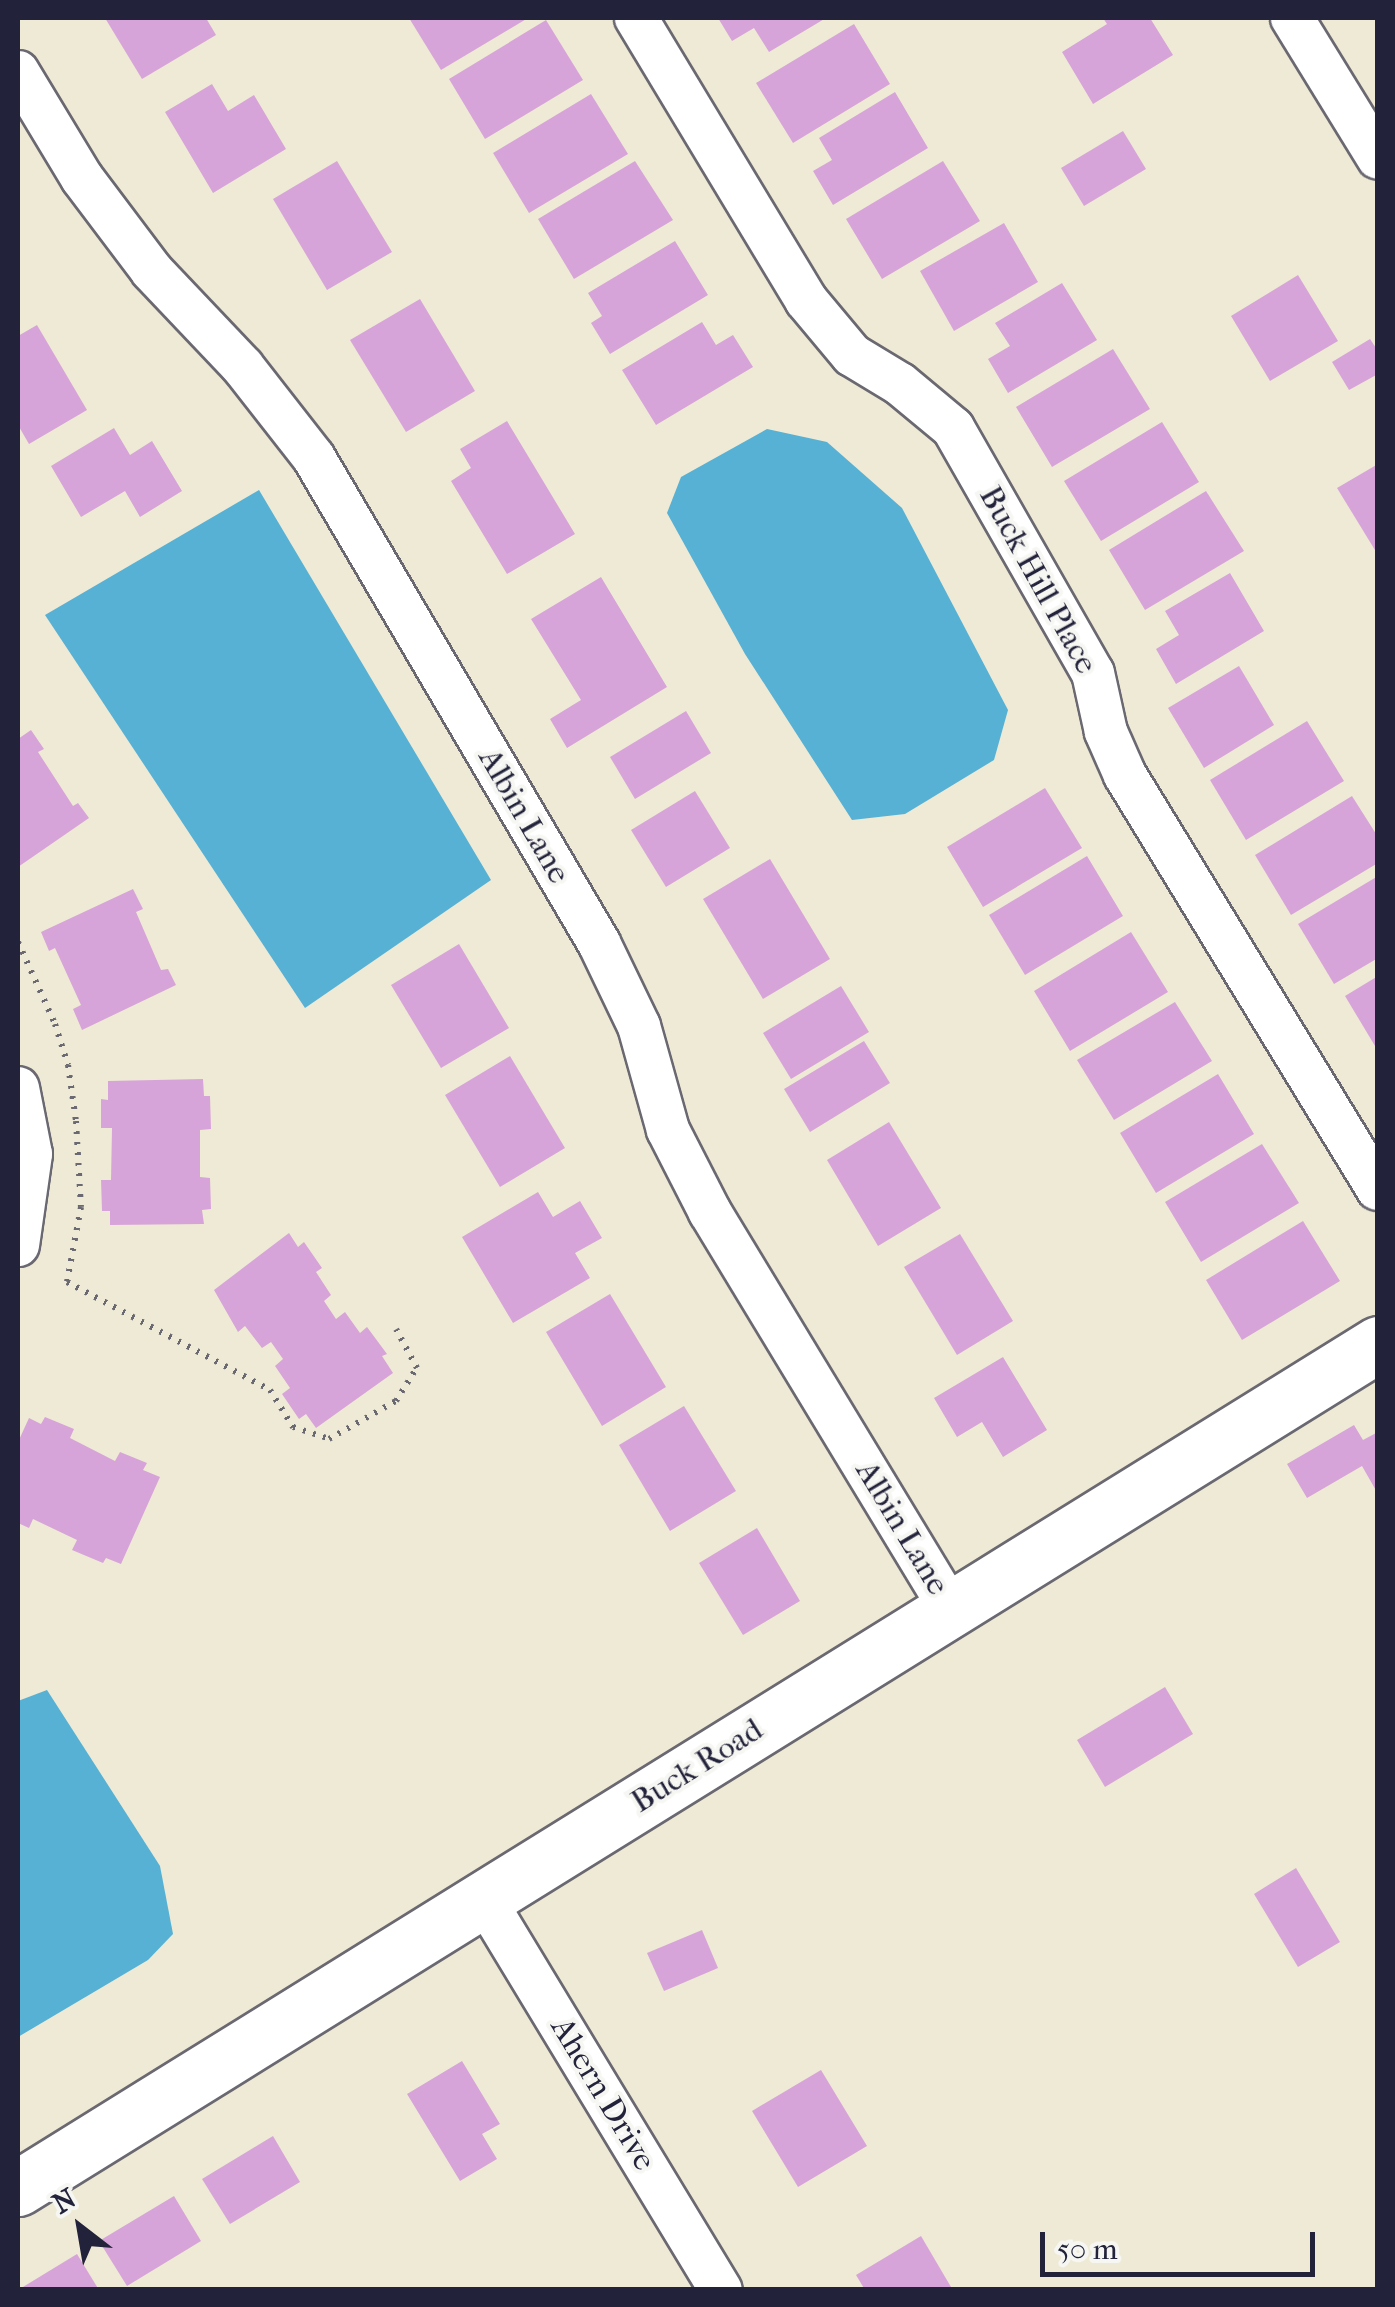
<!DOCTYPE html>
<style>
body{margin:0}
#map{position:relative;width:1395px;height:2307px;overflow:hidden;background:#efead5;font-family:"IM FELL French Canon",serif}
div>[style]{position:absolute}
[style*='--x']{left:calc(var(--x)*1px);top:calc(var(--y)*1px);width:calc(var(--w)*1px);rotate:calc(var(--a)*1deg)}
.water>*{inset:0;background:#56b1d4}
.building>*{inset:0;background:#d7a4d9}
.path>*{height:6px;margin-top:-3px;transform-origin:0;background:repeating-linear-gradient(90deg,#6a6871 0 2.5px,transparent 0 10.5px)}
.roads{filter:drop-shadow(2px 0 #6a6871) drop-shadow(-2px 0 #6a6871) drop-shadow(0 2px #6a6871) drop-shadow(0 -2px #6a6871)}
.minor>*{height:42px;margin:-21px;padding:0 21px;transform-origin:21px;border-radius:21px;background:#fff}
.tertiary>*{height:55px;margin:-27.5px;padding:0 27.5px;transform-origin:27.5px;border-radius:27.5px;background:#fff}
span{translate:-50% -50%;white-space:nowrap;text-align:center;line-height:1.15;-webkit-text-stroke:8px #f6f6f2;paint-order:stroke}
.street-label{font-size:32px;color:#22223b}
.frame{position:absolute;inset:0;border:20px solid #22223b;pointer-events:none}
.north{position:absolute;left:30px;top:2177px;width:100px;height:100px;-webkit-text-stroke:8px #f6f6f2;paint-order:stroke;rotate:329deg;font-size:28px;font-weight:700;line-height:40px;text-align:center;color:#22223b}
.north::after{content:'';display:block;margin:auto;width:35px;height:45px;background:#22223b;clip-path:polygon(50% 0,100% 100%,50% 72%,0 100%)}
.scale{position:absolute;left:1040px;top:2232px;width:275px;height:45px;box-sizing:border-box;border:5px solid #22223b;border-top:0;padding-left:12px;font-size:30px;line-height:35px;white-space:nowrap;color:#22223b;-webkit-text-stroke:8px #f6f6f2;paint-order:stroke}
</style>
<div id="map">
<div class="water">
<div style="clip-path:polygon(767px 429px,827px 442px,902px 508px,1008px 710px,994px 760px,905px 814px,852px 820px,745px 654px,667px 513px,681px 477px)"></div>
<div style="clip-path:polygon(259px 490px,491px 880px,305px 1008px,45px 615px)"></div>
<div style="clip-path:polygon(47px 1690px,160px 1866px,173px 1934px,148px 1960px,18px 2037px,18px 1701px)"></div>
</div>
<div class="building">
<div style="clip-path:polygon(105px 18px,206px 18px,216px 35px,142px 79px)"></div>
<div style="clip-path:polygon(409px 18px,528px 18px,441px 70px)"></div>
<div style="clip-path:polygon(718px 18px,826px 18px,769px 52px,754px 28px,732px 41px)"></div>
<div style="clip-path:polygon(1103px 18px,1150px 18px,1173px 55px,1093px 104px,1062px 52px,1107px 24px)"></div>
<div style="clip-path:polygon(546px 20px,583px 80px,485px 139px,449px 79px)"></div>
<div style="clip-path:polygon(854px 24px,890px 84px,793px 143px,756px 83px)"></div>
<div style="clip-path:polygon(212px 84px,228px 111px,254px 95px,286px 149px,213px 193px,165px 112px)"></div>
<div style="clip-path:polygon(895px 92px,928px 148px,833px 205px,813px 171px,832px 160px,819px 138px)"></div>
<div style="clip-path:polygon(591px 94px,628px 154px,529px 213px,493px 153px)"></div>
<div style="clip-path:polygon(1123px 131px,1146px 169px,1084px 206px,1061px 168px)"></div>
<div style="clip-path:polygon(337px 161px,392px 252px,327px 290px,273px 199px)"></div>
<div style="clip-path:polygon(635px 161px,673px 220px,574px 279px,538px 219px)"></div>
<div style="clip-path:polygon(943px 161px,980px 221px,882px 279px,846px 219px)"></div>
<div style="clip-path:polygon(1004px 223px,1038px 282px,954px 331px,920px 271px)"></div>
<div style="clip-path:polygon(675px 241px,708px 295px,610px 354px,591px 323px,602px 316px,588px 293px)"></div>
<div style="clip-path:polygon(1298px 275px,1338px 341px,1270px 381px,1231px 316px)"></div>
<div style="clip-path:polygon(1062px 283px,1097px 340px,1008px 393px,988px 359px,1010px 346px,995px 323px)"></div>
<div style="clip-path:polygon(420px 299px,475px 391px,406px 432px,350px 340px)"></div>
<div style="clip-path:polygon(702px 322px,716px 345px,733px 335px,753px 367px,656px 425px,622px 370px)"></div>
<div style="clip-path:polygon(37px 325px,87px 410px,29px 444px,18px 425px,18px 336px)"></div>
<div style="clip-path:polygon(1370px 339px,1378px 351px,1378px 374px,1349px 390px,1332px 362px)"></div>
<div style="clip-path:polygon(1113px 349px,1150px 409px,1052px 467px,1016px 407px)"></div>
<div style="clip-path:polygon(507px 421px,575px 534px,507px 574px,451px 481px,471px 468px,460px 449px)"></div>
<div style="clip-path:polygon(1162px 422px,1199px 482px,1101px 541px,1064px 481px)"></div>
<div style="clip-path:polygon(114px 428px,130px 455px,152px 441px,182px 491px,140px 517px,125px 491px,81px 517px,51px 466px)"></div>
<div style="clip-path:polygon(1378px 464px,1378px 555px,1337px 488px)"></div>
<div style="clip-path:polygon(1206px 491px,1244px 551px,1145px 610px,1109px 550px)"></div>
<div style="clip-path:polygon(1230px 573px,1264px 631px,1176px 684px,1156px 649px,1179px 635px,1165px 611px)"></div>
<div style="clip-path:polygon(601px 577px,667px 687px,567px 748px,550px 719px,581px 700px,531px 619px)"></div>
<div style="clip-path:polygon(1239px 666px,1274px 725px,1204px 768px,1168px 708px)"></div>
<div style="clip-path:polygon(686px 711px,711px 753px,635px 799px,610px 757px)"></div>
<div style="clip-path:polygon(1307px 721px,1344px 781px,1246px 840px,1210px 780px)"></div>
<div style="clip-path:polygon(31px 730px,44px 749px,38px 752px,73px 806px,78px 803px,89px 818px,18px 867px,18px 739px)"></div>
<div style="clip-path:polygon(1045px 788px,1082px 848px,983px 907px,947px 847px)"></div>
<div style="clip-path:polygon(695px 791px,730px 848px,666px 887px,631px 830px)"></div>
<div style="clip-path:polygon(1352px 796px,1378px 837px,1378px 863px,1291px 915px,1255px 855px)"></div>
<div style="clip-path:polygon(1087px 856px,1123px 916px,1025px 975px,989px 915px)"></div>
<div style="clip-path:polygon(770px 859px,830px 959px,763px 999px,703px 899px)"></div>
<div style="clip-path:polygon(1378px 876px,1378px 958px,1334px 984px,1298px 924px)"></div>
<div style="clip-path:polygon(133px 889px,143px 909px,136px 912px,161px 970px,168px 969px,176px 985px,82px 1030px,73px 1009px,81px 1005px,55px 948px,49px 951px,41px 932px)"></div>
<div style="clip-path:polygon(1131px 932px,1168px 992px,1070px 1051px,1034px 991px)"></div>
<div style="clip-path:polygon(459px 944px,509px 1028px,441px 1068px,391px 985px)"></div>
<div style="clip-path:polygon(1378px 976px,1378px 1051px,1345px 996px)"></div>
<div style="clip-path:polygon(841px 986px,869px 1032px,791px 1079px,763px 1033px)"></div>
<div style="clip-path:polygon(1175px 1002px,1212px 1061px,1114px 1120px,1077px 1060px)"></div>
<div style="clip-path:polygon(864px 1041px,890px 1083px,810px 1132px,784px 1089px)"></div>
<div style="clip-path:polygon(510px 1056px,565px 1148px,500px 1187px,445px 1095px)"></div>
<div style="clip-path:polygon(1218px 1074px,1254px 1134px,1156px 1193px,1120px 1133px)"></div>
<div style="clip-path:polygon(203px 1079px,204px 1096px,210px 1096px,211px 1129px,200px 1130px,200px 1177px,210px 1178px,211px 1209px,202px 1210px,204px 1224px,110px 1225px,110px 1211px,102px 1211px,101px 1180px,111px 1180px,112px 1128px,101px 1128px,101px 1099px,108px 1100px,108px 1081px)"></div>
<div style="clip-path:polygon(889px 1122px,941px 1208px,878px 1246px,827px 1160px)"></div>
<div style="clip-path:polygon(1262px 1144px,1299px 1203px,1201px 1262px,1165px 1202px)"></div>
<div style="clip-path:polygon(538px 1192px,553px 1217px,580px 1201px,602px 1238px,575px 1253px,590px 1278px,513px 1323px,462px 1237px)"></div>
<div style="clip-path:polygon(1303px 1221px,1340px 1281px,1242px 1340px,1206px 1280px)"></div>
<div style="clip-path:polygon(289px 1233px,298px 1247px,304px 1242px,322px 1268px,316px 1272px,331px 1295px,324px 1301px,336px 1319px,345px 1312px,360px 1333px,367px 1327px,387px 1354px,382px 1356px,393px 1373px,316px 1428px,306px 1414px,299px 1419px,282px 1394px,290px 1388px,275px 1366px,283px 1359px,271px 1342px,262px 1348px,245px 1326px,238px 1332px,214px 1290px)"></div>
<div style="clip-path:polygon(960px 1234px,1013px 1321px,957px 1355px,904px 1267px)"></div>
<div style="clip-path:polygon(610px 1294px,666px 1387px,602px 1426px,546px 1332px)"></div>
<div style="clip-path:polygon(1003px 1357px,1047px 1430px,1003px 1457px,982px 1422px,957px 1437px,934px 1398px)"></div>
<div style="clip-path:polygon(684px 1406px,736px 1491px,670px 1531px,619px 1445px)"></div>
<div style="clip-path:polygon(45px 1417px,74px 1429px,70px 1438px,115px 1461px,120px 1452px,147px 1463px,143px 1470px,160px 1477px,121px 1564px,106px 1558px,103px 1563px,72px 1550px,77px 1540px,33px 1519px,29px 1528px,18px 1523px,18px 1442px,29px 1418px,41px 1424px)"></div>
<div style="clip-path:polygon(1354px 1425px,1363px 1440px,1378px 1432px,1378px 1494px,1362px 1466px,1307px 1498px,1287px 1464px)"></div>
<div style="clip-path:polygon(757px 1528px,800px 1601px,743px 1635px,699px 1563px)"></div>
<div style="clip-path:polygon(1165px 1687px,1193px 1734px,1105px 1787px,1077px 1740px)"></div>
<div style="clip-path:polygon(1296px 1868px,1340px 1942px,1298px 1967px,1254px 1894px)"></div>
<div style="clip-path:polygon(702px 1930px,718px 1968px,664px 1991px,647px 1953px)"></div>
<div style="clip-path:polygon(462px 2061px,500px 2124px,482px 2134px,497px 2159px,460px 2181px,407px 2094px)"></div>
<div style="clip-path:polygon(821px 2070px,867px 2146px,798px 2187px,752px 2111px)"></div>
<div style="clip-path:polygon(273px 2136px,300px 2182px,230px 2224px,202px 2179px)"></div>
<div style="clip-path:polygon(174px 2196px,201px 2241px,127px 2286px,99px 2241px)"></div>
<div style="clip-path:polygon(921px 2236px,951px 2287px,865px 2290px,856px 2275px)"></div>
<div style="clip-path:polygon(77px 2254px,99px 2290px,18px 2290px)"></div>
</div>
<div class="path">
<div style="--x:18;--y:942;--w:90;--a:65.7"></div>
<div style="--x:55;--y:1024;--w:43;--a:72.4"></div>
<div style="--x:68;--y:1065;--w:57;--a:81.9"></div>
<div style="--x:76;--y:1121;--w:86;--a:86.7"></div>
<div style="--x:81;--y:1207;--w:76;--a:100.6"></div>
<div style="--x:67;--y:1282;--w:230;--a:28"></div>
<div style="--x:270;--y:1390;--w:44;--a:58.1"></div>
<div style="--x:293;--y:1427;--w:38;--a:18"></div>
<div style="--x:329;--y:1439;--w:77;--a:-29.6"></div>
<div style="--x:396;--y:1401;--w:39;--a:-58"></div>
<div style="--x:417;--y:1368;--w:44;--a:-118.3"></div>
</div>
<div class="roads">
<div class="minor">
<div style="--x:636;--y:18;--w:329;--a:58.9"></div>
<div style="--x:806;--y:300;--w:72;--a:50.1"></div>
<div style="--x:852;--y:355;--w:56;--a:31.1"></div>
<div style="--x:900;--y:384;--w:69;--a:39.7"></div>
<div style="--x:953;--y:428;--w:282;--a:60.3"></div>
<div style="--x:1093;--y:673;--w:60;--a:77.6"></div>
<div style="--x:1106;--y:732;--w:47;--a:66.2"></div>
<div style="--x:1125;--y:775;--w:485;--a:58.6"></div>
<div style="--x:1292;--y:18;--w:164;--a:58.4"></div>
<div style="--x:18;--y:72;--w:124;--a:58.9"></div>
<div style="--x:82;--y:178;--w:116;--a:53"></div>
<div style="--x:152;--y:271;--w:132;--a:46.5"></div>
<div style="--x:243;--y:367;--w:115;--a:52"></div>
<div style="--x:314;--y:458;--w:563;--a:59.56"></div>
<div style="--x:599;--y:943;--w:92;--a:64.3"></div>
<div style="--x:639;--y:1026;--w:108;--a:74.4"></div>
<div style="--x:668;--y:1130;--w:92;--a:62.9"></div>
<div style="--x:710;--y:1212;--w:463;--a:58.8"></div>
<div style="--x:18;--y:1088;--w:67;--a:78.9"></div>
<div style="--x:31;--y:1154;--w:92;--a:98.1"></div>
<div style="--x:484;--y:1899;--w:457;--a:58.8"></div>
</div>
<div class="tertiary">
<div style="--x:18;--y:2188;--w:1601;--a:-31.82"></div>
</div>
</div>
<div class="street-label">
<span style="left:1038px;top:580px;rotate:61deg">Buck Hill Place</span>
<span style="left:524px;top:816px;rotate:60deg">Albin Lane</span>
<span style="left:902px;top:1528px;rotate:59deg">Albin Lane</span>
<span style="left:697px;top:1766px;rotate:-32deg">Buck Road</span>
<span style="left:603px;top:2094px;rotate:59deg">Ahern Drive</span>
</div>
<div class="frame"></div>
<div class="north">N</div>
<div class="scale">50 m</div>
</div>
